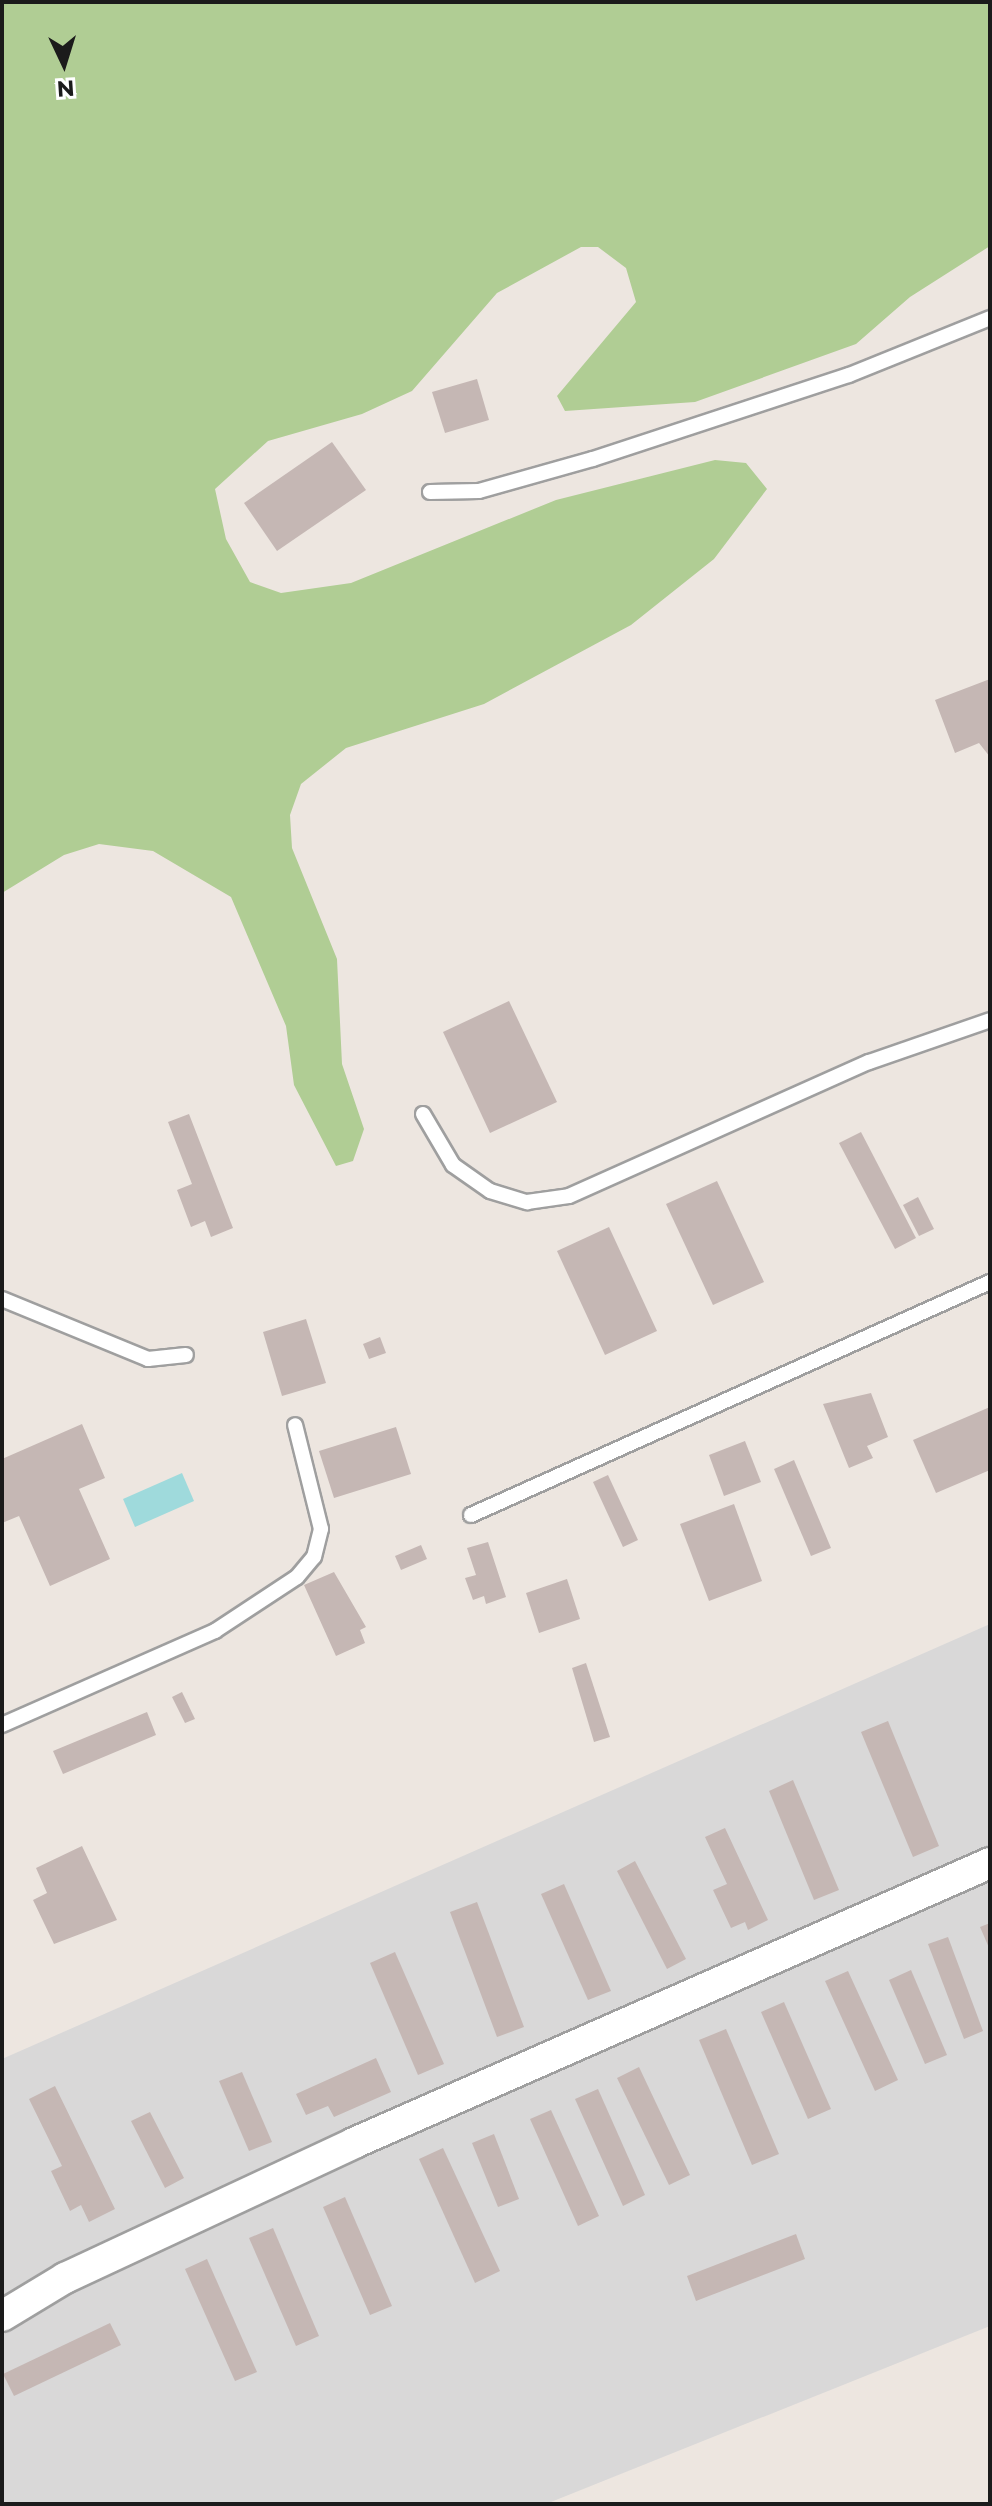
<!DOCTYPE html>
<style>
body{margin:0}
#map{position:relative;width:992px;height:2506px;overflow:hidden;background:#ede6e0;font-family:Montserrat,sans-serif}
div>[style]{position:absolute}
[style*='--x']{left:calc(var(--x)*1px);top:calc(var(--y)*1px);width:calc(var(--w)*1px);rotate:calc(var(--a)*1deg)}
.residential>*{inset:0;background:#d9d8d8}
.forest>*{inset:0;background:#b0cd94}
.water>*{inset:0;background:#9fdadc}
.building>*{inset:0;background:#c5b7b4}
.roads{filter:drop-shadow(2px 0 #9f9f9f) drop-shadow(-2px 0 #9f9f9f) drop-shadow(0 2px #9f9f9f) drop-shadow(0 -2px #9f9f9f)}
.service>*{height:14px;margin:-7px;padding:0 7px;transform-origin:7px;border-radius:7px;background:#fff}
.minor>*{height:30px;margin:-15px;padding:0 15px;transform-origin:15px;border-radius:15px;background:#fff}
span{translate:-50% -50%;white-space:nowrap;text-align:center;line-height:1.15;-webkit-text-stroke:7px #fff;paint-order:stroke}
.frame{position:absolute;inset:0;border:4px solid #1b1b1b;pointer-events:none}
.north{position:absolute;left:24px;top:24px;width:80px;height:80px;-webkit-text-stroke:6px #fff;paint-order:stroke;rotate:176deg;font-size:22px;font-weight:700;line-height:32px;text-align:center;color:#1b1b1b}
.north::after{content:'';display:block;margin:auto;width:28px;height:36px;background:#1b1b1b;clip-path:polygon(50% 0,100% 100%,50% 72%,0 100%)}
</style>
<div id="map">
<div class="residential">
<div style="clip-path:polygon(990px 1624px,990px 2326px,546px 2504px,2px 2504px,2px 2059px)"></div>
</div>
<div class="forest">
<div style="clip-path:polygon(2px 2px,990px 2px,990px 246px,910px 297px,856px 344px,695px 402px,565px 411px,557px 396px,636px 302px,626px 268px,598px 247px,581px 247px,497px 293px,412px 391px,362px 414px,268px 441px,215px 489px,226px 539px,250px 582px,281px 593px,351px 583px,556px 500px,715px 460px,746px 463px,767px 489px,714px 559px,631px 625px,484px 704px,346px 748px,301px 784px,290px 815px,292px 848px,337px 959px,342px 1064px,364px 1129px,353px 1161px,336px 1166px,294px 1085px,286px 1026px,231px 897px,153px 851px,99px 844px,64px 855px,2px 893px)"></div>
</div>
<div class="water">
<div style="clip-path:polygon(182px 1473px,194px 1501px,135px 1527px,123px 1499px)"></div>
</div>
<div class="building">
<div style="clip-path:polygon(477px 379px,489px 420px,445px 433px,432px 392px)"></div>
<div style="clip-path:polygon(332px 442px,366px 490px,277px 551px,244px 503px)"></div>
<div style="clip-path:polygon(990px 679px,990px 757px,979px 743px,955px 753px,935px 700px)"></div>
<div style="clip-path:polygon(509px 1001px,557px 1102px,490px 1133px,443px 1032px)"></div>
<div style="clip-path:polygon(189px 1114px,233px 1228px,211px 1237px,205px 1221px,191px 1227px,177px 1190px,192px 1184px,168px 1122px)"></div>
<div style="clip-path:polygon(861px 1132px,916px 1238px,895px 1249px,839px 1143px)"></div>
<div style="clip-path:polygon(717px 1181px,764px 1282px,713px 1305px,666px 1204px)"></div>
<div style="clip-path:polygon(918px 1197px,934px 1229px,919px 1236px,903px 1205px)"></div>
<div style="clip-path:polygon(609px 1227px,657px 1331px,605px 1355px,557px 1251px)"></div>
<div style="clip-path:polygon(306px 1319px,326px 1383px,282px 1396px,263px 1332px)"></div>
<div style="clip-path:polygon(380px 1337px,386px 1353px,369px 1359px,363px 1344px)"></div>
<div style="clip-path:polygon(871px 1393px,888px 1437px,867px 1446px,873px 1458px,849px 1468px,823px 1404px)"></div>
<div style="clip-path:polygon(990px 1407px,990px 1470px,936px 1493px,913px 1440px)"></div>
<div style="clip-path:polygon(82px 1424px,105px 1478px,79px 1489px,110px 1559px,50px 1586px,19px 1516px,2px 1523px,2px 1459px)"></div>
<div style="clip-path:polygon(396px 1427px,411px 1474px,334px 1498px,319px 1451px)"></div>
<div style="clip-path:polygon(745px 1441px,761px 1482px,724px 1496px,709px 1455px)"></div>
<div style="clip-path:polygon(794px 1460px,831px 1548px,811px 1556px,774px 1469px)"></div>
<div style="clip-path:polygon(608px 1475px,638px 1540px,623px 1547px,593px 1482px)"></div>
<div style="clip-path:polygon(734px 1504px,762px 1581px,709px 1601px,680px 1524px)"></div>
<div style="clip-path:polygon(488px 1542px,506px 1597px,486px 1604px,484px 1596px,473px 1600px,465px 1578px,476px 1575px,467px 1548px)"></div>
<div style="clip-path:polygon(421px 1545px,427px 1559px,401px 1570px,395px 1556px)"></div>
<div style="clip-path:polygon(334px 1572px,366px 1627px,360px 1630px,365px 1643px,336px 1656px,304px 1585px)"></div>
<div style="clip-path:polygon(567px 1579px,580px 1619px,539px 1633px,526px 1593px)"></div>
<div style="clip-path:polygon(586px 1663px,610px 1737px,594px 1742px,572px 1668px)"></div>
<div style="clip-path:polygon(182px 1692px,195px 1719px,185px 1723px,172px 1697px)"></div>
<div style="clip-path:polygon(147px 1712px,156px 1735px,63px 1774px,53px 1751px)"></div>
<div style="clip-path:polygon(888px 1721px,939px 1846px,913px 1857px,861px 1732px)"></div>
<div style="clip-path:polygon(793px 1780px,839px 1890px,814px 1900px,769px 1791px)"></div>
<div style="clip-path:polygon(725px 1828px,768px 1920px,748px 1930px,745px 1922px,731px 1928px,713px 1890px,727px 1884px,705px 1837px)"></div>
<div style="clip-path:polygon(82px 1846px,117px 1920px,54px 1944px,33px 1900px,47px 1893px,36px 1868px)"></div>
<div style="clip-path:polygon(635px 1861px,686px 1959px,667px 1969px,617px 1871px)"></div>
<div style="clip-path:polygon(564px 1884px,611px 1991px,588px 2000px,541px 1894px)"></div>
<div style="clip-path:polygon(477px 1902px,524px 2027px,497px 2037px,450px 1912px)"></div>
<div style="clip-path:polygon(990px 1923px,990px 1950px,980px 1927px)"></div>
<div style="clip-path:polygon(948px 1937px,983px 2031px,964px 2039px,928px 1944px)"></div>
<div style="clip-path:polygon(395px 1952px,444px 2064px,418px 2075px,370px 1963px)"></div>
<div style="clip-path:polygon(911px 1970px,947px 2055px,925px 2064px,889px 1980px)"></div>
<div style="clip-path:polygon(848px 1971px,898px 2080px,875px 2091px,825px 1981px)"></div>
<div style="clip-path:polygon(784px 2002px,831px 2109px,808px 2119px,761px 2012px)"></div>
<div style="clip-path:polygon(726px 2029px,779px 2154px,752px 2165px,699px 2040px)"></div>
<div style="clip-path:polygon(376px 2058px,391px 2092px,334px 2117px,328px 2106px,306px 2115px,296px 2094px)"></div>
<div style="clip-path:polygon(639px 2067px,690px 2175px,669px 2185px,617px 2078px)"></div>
<div style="clip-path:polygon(242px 2072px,272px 2142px,249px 2151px,219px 2081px)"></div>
<div style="clip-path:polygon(55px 2086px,115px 2209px,89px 2222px,81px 2205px,70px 2211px,51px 2171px,62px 2166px,29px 2099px)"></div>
<div style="clip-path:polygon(598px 2089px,645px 2195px,623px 2206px,575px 2099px)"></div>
<div style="clip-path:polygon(551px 2110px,599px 2216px,578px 2226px,530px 2119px)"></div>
<div style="clip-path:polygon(150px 2112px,184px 2178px,165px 2188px,131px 2121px)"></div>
<div style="clip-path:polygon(494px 2134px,519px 2199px,498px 2207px,472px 2143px)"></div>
<div style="clip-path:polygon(443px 2148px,500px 2271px,475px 2283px,419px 2159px)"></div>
<div style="clip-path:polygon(345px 2197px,392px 2306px,370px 2315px,323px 2207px)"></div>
<div style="clip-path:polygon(273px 2228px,319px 2336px,296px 2346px,249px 2238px)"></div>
<div style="clip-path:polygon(796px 2234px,805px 2259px,696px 2301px,687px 2276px)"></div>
<div style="clip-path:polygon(207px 2259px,257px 2372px,235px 2381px,185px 2269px)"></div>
<div style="clip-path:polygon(110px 2323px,121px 2345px,14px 2396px,3px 2374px)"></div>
</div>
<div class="roads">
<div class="service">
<div style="--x:430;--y:492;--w:49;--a:-1.2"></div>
<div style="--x:479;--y:491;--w:118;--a:-15.7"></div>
<div style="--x:593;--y:459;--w:269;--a:-18.2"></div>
<div style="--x:849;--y:375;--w:152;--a:-22"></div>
<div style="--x:423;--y:1114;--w:59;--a:59.5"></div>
<div style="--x:453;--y:1165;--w:45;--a:35.1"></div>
<div style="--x:490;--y:1191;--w:39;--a:17"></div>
<div style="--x:527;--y:1202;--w:42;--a:-8.1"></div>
<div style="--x:569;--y:1196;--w:329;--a:-24.1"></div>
<div style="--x:869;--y:1062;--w:128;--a:-19.1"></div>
<div style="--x:2;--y:1299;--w:158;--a:22.3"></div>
<div style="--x:148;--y:1359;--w:38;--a:-6"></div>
<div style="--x:471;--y:1515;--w:569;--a:-24.18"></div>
<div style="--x:2;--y:1725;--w:233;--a:-23.8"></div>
<div style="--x:215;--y:1631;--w:98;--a:-33.4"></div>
<div style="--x:297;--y:1577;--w:26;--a:-50"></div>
<div style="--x:314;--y:1557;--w:29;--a:-76"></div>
<div style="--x:321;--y:1529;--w:107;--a:-104"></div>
</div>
<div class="minor">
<div style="--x:2;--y:2316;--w:74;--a:-31.1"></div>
<div style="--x:65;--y:2278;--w:319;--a:-25"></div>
<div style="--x:354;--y:2143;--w:695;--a:-23.76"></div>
</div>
</div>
<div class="frame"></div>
<div class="north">N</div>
</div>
